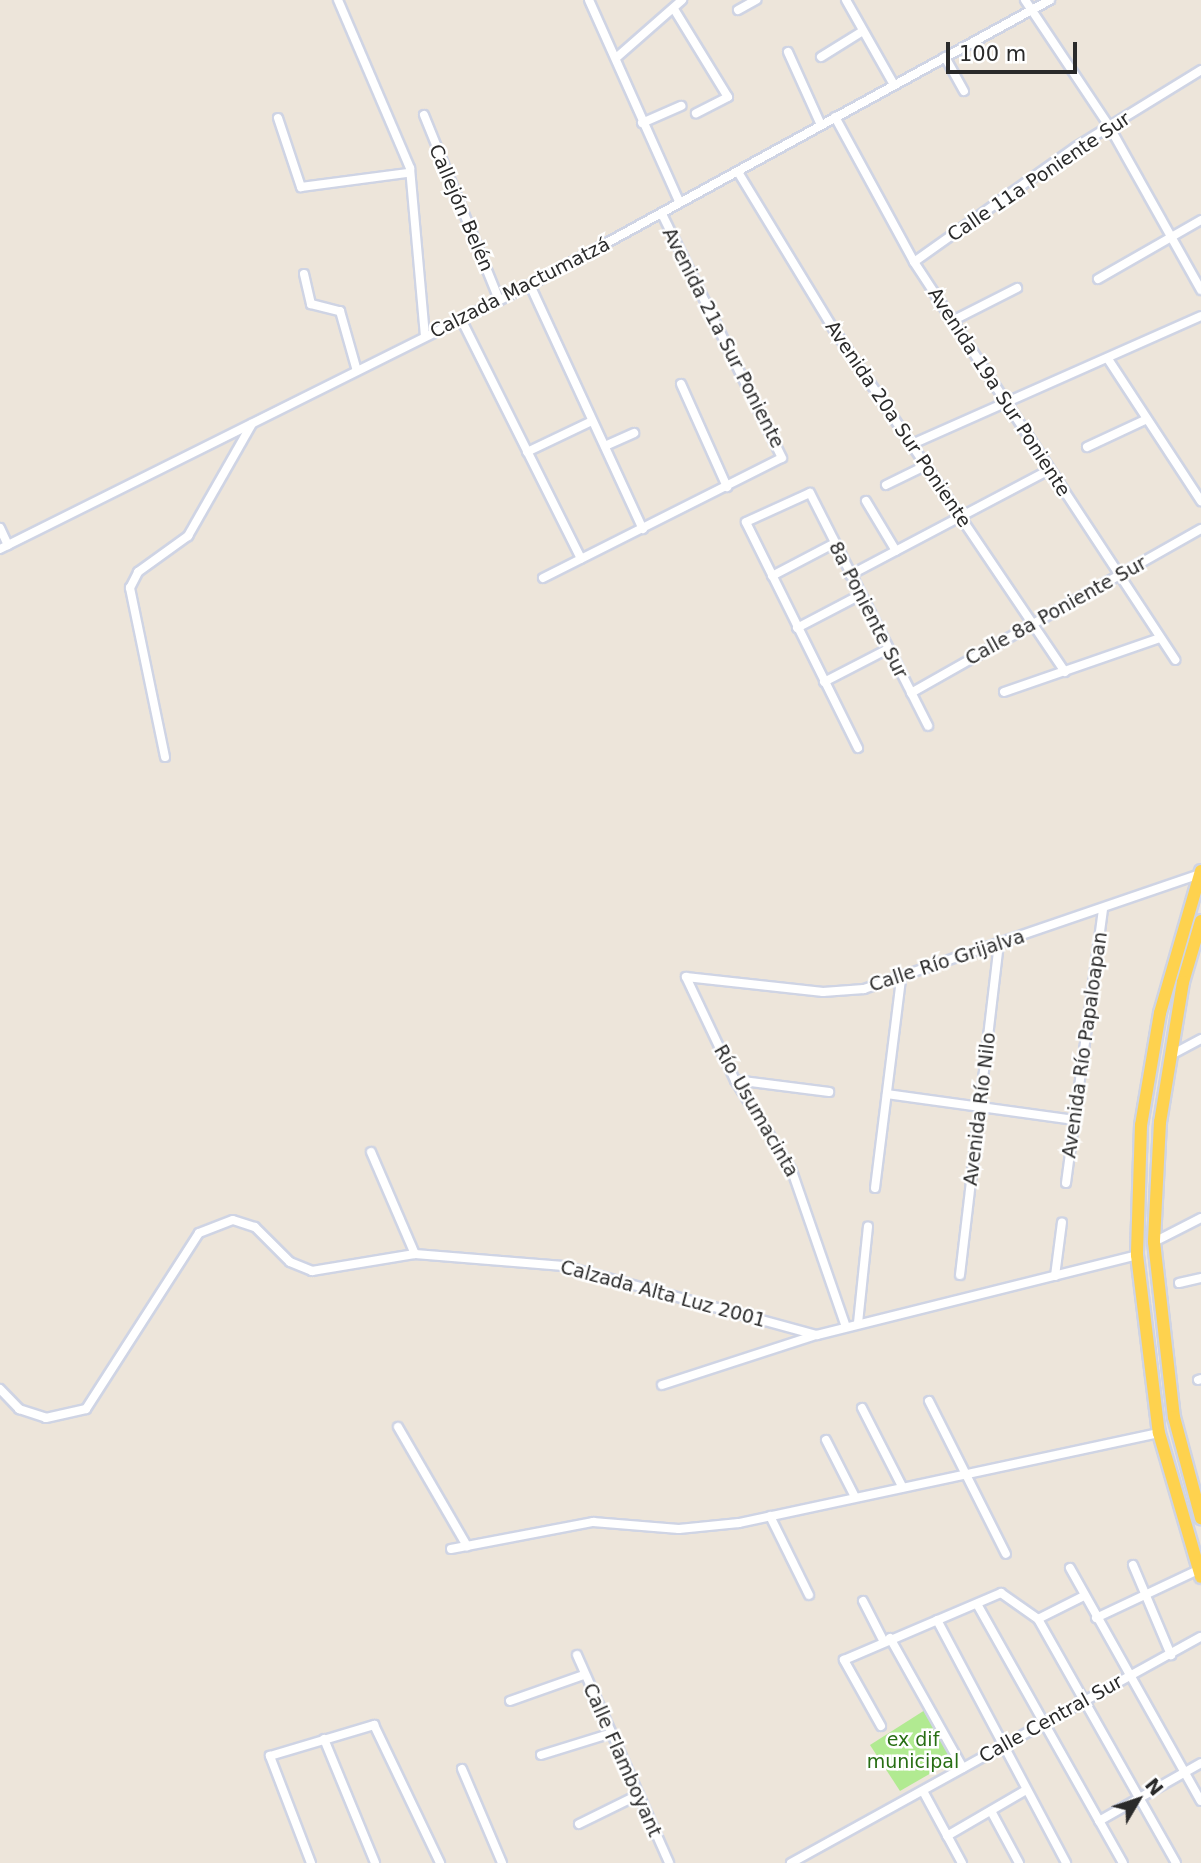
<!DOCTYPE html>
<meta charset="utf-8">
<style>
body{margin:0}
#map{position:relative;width:1201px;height:1863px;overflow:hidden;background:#ede5da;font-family:"DejaVu Sans",sans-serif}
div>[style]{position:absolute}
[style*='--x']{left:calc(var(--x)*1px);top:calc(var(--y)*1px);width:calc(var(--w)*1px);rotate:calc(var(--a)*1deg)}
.green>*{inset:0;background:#b1ea91}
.roads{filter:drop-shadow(2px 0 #cfd4e4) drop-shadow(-2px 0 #cfd4e4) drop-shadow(0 2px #cfd4e4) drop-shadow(0 -2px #cfd4e4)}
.street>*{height:8px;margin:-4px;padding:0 4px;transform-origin:4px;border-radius:4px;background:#fff}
.primary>*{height:12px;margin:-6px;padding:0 6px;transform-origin:6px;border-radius:6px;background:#fed24e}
span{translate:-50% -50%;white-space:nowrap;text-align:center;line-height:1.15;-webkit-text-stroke:5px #fff;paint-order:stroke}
.street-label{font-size:19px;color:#2a2a2a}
.park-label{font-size:19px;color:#276e13}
.north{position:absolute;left:1103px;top:1765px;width:70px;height:70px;-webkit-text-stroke:5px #fff;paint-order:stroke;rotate:51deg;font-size:19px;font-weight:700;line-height:28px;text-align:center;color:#2a2a2a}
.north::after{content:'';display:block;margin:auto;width:24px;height:32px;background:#2a2a2a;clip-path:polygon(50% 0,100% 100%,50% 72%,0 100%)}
.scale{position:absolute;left:946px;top:42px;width:131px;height:32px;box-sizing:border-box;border:4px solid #2a2a2a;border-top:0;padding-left:9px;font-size:21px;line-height:24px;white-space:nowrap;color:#2a2a2a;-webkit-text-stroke:5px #fff;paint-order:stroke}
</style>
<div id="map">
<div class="green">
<div style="clip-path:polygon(925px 1710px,952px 1761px,900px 1791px,870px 1745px)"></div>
</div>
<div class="roads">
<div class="street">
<div style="--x:338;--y:0;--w:183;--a:66.8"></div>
<div style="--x:410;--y:168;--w:169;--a:84.9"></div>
<div style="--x:589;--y:0;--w:222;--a:65.9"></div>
<div style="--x:846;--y:0;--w:98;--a:60.5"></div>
<div style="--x:1025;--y:0;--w:151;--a:56.3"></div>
<div style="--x:1109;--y:126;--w:188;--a:60.7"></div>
<div style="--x:674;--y:9;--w:103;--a:58.5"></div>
<div style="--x:728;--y:97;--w:36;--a:153"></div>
<div style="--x:738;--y:10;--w:21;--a:-29"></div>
<div style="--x:788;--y:52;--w:80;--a:65.7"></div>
<div style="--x:821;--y:57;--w:49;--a:-31.8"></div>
<div style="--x:945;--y:57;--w:39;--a:61"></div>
<div style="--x:616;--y:58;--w:88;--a:-41.3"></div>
<div style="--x:424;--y:115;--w:200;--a:67.9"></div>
<div style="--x:835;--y:117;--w:165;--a:61.4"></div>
<div style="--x:914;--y:262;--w:476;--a:56.7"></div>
<div style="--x:278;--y:118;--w:73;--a:71.6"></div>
<div style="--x:301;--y:187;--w:108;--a:-7.5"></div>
<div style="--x:642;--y:123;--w:43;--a:-23.6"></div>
<div style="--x:738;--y:172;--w:183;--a:58.7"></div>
<div style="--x:833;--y:328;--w:415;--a:56"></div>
<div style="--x:914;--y:262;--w:199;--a:-35.4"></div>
<div style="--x:1076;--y:147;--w:147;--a:-31.6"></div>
<div style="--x:304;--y:274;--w:31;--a:77"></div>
<div style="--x:311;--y:304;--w:30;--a:14"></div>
<div style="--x:340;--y:311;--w:62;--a:74.2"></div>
<div style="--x:1098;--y:279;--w:119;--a:-29.8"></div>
<div style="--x:530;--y:285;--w:269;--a:65.2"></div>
<div style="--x:461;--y:319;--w:268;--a:63.4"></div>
<div style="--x:952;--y:321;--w:73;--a:-26.9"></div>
<div style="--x:1108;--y:359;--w:170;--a:56.8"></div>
<div style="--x:681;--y:384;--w:113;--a:65.9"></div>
<div style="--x:910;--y:445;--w:318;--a:-23.9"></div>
<div style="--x:605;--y:446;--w:32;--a:-24"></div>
<div style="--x:1087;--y:447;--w:66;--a:-25"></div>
<div style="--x:527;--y:452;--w:72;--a:-25.5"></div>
<div style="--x:886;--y:485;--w:43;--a:-26"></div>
<div style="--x:866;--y:501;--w:58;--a:59"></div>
<div style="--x:0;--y:528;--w:19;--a:65"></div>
<div style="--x:0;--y:549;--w:592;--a:-26.48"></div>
<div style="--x:530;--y:285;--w:593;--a:-28.73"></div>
<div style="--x:850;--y:575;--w:225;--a:-27.8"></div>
<div style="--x:772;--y:576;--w:69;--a:-27.7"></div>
<div style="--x:543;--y:578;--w:267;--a:-26.7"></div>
<div style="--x:782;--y:458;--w:272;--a:-116.2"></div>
<div style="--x:797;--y:628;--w:71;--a:-27.6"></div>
<div style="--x:824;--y:682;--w:72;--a:-27.3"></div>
<div style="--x:1004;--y:692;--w:165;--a:-19.1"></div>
<div style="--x:911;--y:693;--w:333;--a:-29.5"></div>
<div style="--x:858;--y:748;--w:252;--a:-116.4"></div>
<div style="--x:746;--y:522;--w:70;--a:-24.4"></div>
<div style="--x:810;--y:493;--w:261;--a:63.1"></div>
<div style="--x:165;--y:757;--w:173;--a:-101.7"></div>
<div style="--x:130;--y:588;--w:18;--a:-63"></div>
<div style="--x:138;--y:572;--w:62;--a:-35.8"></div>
<div style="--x:188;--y:536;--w:129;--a:-60.3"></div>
<div style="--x:686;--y:977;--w:138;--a:6.2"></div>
<div style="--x:823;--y:992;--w:41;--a:-4.2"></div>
<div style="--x:864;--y:989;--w:355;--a:-18.9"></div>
<div style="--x:686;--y:977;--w:114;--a:64.6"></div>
<div style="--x:735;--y:1080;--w:107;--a:57.9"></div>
<div style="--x:792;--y:1171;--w:165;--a:70.9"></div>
<div style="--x:1171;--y:1055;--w:34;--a:-28"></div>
<div style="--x:735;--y:1080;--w:95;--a:7.3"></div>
<div style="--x:887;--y:1094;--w:189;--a:7.9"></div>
<div style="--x:371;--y:1152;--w:111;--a:66.7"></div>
<div style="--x:1066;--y:1183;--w:277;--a:-82.3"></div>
<div style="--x:875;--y:1188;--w:210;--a:-82.9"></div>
<div style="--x:1154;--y:1242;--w:53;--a:-27.1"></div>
<div style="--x:960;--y:1275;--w:333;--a:-83.3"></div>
<div style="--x:1055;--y:1276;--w:54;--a:-82.6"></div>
<div style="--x:1179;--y:1283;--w:23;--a:-13"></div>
<div style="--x:858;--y:1323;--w:97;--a:-84.1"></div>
<div style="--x:1198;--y:1380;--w:3;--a:-18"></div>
<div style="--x:662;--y:1385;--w:162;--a:-18"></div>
<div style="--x:0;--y:1389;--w:28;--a:46"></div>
<div style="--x:19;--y:1409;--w:28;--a:18"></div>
<div style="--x:46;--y:1418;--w:41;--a:-12.7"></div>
<div style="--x:86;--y:1409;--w:209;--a:-57.3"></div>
<div style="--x:199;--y:1233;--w:36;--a:-21"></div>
<div style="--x:233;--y:1220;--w:23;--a:18"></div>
<div style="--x:255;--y:1227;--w:49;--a:45"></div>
<div style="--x:290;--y:1262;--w:24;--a:22"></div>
<div style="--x:312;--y:1271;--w:104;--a:-9.4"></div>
<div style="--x:415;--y:1254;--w:149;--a:4.6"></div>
<div style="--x:564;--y:1266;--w:262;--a:15.3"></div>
<div style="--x:817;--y:1335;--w:330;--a:-14"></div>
<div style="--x:929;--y:1401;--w:171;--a:63.3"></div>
<div style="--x:862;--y:1408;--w:88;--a:62.9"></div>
<div style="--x:398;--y:1427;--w:138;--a:59.9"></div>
<div style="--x:826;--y:1440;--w:64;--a:63"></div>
<div style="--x:770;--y:1516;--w:88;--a:63.7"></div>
<div style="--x:451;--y:1549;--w:145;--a:-10.8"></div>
<div style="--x:593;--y:1522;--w:86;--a:4.7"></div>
<div style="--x:679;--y:1529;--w:60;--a:-5.7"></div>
<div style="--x:739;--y:1523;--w:430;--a:-12.1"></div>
<div style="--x:1133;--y:1565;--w:98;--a:67.1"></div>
<div style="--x:1070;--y:1568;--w:267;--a:60.7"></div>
<div style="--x:863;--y:1601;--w:44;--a:62.9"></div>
<div style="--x:977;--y:1604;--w:297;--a:60.6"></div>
<div style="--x:1096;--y:1618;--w:113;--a:-25.2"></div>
<div style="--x:1038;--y:1619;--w:280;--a:60.5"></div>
<div style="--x:1038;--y:1619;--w:51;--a:-26.6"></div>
<div style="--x:937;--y:1620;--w:275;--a:62"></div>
<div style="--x:890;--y:1638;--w:149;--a:60.7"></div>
<div style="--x:577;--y:1655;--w:227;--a:66.1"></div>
<div style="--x:510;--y:1701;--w:78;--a:-19.4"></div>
<div style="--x:881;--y:1726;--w:76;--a:-119.3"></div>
<div style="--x:844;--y:1660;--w:171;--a:-23.1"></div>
<div style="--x:1001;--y:1593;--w:45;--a:35.1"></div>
<div style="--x:324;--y:1739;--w:134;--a:67.6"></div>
<div style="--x:541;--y:1755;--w:71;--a:-17.2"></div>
<div style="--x:462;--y:1769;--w:102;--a:66.9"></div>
<div style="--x:923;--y:1791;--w:82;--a:61.6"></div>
<div style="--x:991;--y:1811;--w:59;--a:61.7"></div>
<div style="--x:1099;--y:1821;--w:117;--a:-29.6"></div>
<div style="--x:579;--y:1824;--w:66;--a:-26.2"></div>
<div style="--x:947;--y:1836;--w:91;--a:-30.2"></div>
<div style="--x:311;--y:1863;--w:115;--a:-111"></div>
<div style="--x:270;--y:1756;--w:109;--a:-16.6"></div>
<div style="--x:374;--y:1725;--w:153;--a:64.4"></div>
<div style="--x:791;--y:1863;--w:468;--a:-28.9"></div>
</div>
<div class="primary">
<div style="--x:1201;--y:871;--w:148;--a:106.1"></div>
<div style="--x:1160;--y:1013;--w:114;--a:99.6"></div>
<div style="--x:1141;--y:1125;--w:130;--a:91.8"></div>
<div style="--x:1137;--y:1255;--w:179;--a:83"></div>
<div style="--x:1159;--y:1433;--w:150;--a:73.7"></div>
<div style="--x:1201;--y:921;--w:64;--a:106.4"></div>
<div style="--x:1183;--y:982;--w:142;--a:99.3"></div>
<div style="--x:1160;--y:1122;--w:120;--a:92.9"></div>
<div style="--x:1154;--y:1242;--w:176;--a:83.5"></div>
<div style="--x:1174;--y:1417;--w:105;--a:75"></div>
</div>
</div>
<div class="street-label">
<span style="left:1039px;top:177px;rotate:-34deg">Calle 11a Poniente Sur</span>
<span style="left:461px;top:208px;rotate:67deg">Callejón Belén</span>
<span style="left:520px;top:288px;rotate:-27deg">Calzada Mactumatzá</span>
<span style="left:723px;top:338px;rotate:63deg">Avenida 21a Sur Poniente</span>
<span style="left:999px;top:392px;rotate:57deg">Avenida 19a Sur Poniente</span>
<span style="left:898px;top:424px;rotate:56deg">Avenida 20a Sur Poniente</span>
<span style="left:868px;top:610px;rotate:63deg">8a Poniente Sur</span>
<span style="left:1056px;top:611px;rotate:-29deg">Calle 8a Poniente Sur</span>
<span style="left:947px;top:961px;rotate:-18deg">Calle Río Grijalva</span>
<span style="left:1085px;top:1045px;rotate:-82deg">Avenida Río Papaloapan</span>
<span style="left:980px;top:1109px;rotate:-83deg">Avenida Río Nilo</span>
<span style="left:756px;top:1111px;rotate:60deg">Río Usumacinta</span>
<span style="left:663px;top:1294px;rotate:15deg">Calzada Alta Luz 2001</span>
<span style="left:1051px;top:1719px;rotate:-29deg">Calle Central Sur</span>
<span style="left:622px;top:1760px;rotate:66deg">Calle Flamboyant</span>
</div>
<div class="park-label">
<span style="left:913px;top:1751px">ex dif<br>municipal</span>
</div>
<div class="north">N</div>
<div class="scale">100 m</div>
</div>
